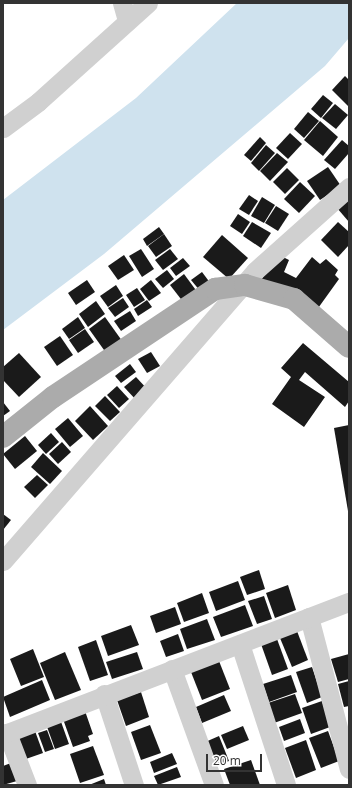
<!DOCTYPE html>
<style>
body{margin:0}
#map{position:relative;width:352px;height:788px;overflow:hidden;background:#fff;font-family:"Open Sans",sans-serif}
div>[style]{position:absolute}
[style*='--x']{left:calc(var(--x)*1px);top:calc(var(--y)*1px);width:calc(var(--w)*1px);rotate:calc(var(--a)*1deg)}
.water>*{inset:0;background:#cfe2ee}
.building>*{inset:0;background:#1a1a1a}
.minor>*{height:19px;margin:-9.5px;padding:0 9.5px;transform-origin:9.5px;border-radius:9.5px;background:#d0d0d0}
.primary>*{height:22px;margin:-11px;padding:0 11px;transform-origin:11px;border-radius:11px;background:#ababab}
span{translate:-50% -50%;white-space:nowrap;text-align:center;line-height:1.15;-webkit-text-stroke:4px #fff;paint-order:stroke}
.frame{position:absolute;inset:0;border:4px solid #333;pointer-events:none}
.scale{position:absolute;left:206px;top:754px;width:56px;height:18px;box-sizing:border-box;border:2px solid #333;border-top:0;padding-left:5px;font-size:12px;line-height:14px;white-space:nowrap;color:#333;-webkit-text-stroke:3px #fff;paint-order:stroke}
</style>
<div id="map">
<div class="water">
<div style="clip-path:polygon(237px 3px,349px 3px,349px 38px,325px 66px,104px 254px,3px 330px,3px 200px,136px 98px)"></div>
</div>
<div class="building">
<div style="clip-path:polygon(345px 76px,349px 80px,349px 107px,332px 90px)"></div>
<div style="clip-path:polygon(323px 95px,333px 103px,321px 118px,311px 109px)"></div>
<div style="clip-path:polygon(335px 104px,348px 115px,336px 129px,322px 118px)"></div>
<div style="clip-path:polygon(308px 112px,319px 121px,304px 138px,294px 129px)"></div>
<div style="clip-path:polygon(320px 121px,338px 137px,323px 156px,304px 140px)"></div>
<div style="clip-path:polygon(290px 133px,302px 144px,288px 159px,276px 148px)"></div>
<div style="clip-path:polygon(260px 137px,266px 143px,251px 161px,244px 155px)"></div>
<div style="clip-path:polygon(342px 140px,349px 146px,349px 153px,335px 169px,324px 160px)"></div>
<div style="clip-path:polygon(266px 145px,275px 153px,259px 171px,251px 163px)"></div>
<div style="clip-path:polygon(277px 153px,288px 162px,270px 181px,260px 171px)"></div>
<div style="clip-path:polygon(328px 167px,341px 186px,320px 200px,307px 181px)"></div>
<div style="clip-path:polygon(287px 168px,299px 180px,285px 194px,273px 182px)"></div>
<div style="clip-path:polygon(300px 182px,315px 196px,299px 213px,284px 199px)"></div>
<div style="clip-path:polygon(249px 195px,258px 201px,249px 215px,239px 209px)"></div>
<div style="clip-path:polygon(262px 197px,275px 205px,264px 223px,251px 216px)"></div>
<div style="clip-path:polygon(349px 197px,349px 222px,337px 208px)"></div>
<div style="clip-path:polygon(276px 206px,289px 214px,278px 231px,265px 223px)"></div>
<div style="clip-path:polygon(238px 214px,250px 222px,242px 234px,230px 226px)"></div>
<div style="clip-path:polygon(252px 222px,271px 233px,261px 248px,243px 236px)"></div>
<div style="clip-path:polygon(338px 222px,349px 232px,349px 245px,338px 257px,321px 240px)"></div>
<div style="clip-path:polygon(159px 227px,164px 234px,147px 246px,143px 239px)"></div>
<div style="clip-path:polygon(164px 234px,172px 246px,156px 257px,148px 246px)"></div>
<div style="clip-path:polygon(222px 235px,248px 258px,229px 279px,203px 257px)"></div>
<div style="clip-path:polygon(141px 249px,154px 269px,142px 277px,129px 256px)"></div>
<div style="clip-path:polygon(170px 249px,178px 259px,163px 270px,155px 260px)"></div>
<div style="clip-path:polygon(124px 255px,134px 270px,118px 280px,108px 266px)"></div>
<div style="clip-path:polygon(279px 255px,289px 260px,284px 272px,296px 278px,312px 257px,320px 264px,326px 259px,338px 270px,335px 275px,339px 279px,316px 311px,261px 279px)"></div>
<div style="clip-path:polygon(183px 258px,190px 266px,176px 276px,170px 268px)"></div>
<div style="clip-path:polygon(167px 270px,174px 279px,163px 288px,155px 279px)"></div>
<div style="clip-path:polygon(202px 272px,211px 284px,201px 292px,191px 280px)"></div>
<div style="clip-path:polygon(184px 274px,198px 293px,184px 303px,170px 285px)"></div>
<div style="clip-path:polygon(87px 280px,95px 292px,76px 305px,68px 293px)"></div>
<div style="clip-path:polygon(151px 280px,161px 293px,149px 301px,140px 289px)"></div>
<div style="clip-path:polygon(116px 285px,123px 296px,108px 307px,100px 296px)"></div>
<div style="clip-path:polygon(137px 288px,145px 300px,134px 307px,126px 295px)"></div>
<div style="clip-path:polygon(123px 298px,129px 307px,115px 317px,108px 308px)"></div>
<div style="clip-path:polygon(147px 300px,152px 307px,138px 316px,134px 309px)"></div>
<div style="clip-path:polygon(96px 301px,105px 314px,88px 327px,79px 314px)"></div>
<div style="clip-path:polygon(130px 311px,136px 321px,121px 331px,114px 321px)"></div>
<div style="clip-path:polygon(78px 317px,85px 328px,69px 339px,62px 329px)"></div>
<div style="clip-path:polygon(105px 317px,125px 345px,109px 357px,89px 329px)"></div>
<div style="clip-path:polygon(85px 329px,94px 342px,78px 353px,69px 340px)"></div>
<div style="clip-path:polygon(60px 336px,73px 355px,57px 366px,44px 347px)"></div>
<div style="clip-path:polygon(303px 343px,349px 382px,349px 401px,345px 407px,305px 372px,299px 380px,325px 397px,304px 427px,272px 404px,291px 377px,281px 368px)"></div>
<div style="clip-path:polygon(151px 352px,160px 366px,147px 373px,138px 359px)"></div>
<div style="clip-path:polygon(19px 353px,41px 377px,19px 397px,3px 380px,3px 367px)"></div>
<div style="clip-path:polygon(130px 364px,136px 372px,121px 383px,115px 376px)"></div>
<div style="clip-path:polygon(136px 377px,149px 391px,137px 401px,124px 387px)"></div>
<div style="clip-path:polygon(117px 386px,129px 399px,119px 408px,107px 395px)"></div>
<div style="clip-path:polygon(105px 396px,120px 412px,110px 421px,95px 406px)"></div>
<div style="clip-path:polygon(3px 402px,10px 411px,3px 416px)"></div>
<div style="clip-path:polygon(90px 406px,108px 426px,93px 440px,75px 421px)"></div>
<div style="clip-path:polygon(68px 418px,83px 436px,70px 447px,55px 429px)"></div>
<div style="clip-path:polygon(349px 425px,349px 511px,348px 511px,334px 428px)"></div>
<div style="clip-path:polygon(51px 433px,59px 442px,46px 454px,38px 445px)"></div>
<div style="clip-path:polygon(25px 436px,37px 451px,15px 469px,3px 454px)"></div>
<div style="clip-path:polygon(62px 442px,71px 452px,58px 464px,49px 454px)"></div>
<div style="clip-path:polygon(43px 453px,62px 471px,50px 484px,31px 467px)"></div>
<div style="clip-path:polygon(37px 475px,48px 485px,35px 498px,24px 487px)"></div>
<div style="clip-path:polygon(3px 514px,11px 520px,3px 530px)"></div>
<div style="clip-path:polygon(259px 570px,265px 589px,247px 595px,240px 577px)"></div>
<div style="clip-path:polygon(238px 581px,245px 600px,216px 611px,209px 592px)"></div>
<div style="clip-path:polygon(288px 585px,296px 610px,275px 618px,266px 593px)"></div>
<div style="clip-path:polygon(202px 593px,209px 613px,184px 622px,177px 603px)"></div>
<div style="clip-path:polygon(264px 596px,272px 619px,257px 624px,248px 601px)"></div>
<div style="clip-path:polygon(245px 605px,253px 626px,221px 637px,213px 617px)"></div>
<div style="clip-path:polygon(175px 607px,181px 624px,156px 633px,150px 616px)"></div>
<div style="clip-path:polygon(207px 619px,215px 640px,187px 649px,180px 629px)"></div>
<div style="clip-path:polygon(131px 625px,139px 645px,108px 656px,101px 636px)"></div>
<div style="clip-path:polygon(297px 631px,308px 660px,292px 667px,280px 638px)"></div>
<div style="clip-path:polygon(178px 634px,184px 651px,166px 657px,160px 641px)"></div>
<div style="clip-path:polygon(277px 639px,288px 669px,272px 675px,261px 644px)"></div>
<div style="clip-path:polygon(96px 640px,108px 675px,90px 681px,78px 647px)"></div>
<div style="clip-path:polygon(33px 649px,44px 677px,21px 686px,10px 659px)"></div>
<div style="clip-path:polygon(65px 652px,81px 690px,55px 700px,40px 663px)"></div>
<div style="clip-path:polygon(137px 652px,143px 669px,112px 679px,106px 662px)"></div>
<div style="clip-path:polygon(349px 654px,349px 679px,338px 682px,331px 659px)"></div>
<div style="clip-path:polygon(219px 661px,230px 689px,202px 700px,191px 672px)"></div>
<div style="clip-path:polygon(312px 667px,322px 697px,307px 703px,296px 672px)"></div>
<div style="clip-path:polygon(291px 675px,297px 692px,269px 702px,263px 684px)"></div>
<div style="clip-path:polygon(42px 680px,50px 700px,10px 717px,3px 697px)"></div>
<div style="clip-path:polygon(349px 681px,349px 706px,344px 707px,338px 684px)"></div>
<div style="clip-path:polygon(141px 692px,149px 717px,126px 726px,117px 700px)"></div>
<div style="clip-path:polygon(295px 694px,302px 713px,274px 723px,268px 703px)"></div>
<div style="clip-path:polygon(224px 695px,231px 711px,202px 723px,196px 707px)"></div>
<div style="clip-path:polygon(322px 701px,330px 727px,311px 734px,302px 708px)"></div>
<div style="clip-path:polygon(85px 711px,93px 734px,88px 736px,90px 741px,73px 747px,63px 719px)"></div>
<div style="clip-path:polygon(60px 719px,69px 744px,55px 749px,46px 724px)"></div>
<div style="clip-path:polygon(300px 719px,305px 733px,284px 741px,279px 727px)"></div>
<div style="clip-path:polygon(150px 725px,161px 753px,141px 760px,131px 732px)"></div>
<div style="clip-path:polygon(243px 726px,249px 740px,227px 749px,221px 735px)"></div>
<div style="clip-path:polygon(47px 730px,54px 749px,45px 752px,38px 733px)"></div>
<div style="clip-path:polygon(35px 731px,43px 753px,23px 760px,15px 738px)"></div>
<div style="clip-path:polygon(328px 731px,339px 761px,321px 768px,309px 738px)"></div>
<div style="clip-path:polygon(219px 736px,229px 761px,212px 767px,203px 743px)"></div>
<div style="clip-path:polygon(306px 740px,316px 770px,296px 778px,285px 748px)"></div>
<div style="clip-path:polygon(93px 746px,104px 775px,80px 783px,70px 754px)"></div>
<div style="clip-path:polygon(172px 753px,177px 764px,154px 773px,150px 762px)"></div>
<div style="clip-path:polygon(251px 760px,260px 785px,230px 785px,224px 769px)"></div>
<div style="clip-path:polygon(11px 763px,17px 781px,3px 785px,3px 766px)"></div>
<div style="clip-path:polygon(177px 767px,181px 777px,158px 785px,154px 776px)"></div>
<div style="clip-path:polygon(104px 779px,106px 785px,89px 785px)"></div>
</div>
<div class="minor">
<div style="--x:122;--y:3;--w:19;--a:74"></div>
<div style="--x:3;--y:128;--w:44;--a:-36.6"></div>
<div style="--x:38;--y:102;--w:148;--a:-42"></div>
<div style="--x:3;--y:561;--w:384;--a:-49"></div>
<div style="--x:255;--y:271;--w:126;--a:-41.8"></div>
<div style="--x:309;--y:617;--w:157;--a:75.3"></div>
<div style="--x:240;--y:644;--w:148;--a:71.9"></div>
<div style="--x:172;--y:669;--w:123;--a:70.1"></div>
<div style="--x:104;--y:694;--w:96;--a:71.8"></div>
<div style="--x:27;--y:785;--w:56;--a:-111"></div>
<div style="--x:7;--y:733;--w:366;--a:-21"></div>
</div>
<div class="primary">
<div style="--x:3;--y:437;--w:64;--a:-38.7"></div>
<div style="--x:53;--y:397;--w:195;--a:-33.7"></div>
<div style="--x:215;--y:289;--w:30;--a:-8"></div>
<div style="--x:245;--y:285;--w:51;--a:15.9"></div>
<div style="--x:294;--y:299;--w:73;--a:41.1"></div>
</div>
<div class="frame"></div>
<div class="scale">20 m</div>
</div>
